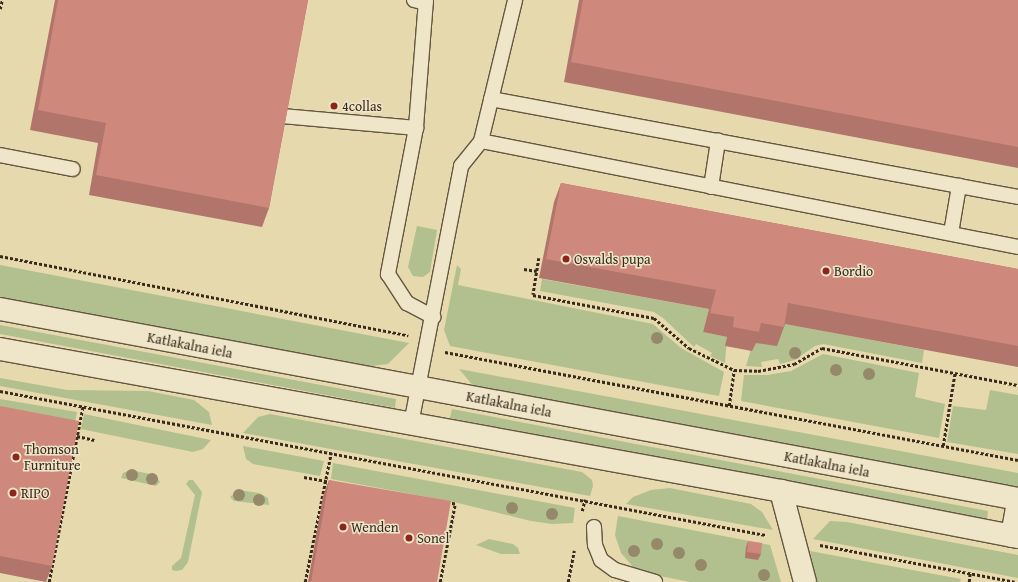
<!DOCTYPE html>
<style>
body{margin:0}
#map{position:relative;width:1018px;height:582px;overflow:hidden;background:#e6d9ae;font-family:"Gentium Book Plus",serif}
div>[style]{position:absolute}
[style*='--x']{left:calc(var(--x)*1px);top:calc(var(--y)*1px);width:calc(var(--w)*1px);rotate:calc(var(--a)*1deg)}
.green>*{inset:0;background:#b1c08e}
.path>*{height:2.5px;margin-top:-1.25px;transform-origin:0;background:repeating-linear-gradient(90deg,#3a2a1c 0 3px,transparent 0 5px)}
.roads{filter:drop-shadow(1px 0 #655640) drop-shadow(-1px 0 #655640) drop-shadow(0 1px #655640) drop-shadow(0 -1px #655640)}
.service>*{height:14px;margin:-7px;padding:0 7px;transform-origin:7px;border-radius:7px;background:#efe6ca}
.minor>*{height:22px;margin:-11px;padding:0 11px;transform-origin:11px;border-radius:11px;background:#efe6ca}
.tertiary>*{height:22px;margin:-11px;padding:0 11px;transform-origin:11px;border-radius:11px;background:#efe6ca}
.trees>*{width:12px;height:12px;margin:-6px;border-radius:50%;background:#95896a}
.wall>*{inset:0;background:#b1756b}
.building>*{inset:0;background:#ce887c}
.dots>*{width:11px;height:11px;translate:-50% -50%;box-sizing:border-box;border:2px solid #efe6ca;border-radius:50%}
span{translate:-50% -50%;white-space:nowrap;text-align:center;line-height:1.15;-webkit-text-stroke:3px #efe6ca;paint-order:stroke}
.poi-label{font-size:14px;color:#3a2a1c}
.left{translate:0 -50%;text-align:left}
.street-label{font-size:14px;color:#3a2a1c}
</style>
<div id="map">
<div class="green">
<div style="clip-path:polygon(417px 226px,437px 230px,430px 272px,423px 277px,413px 276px,408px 267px)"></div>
<div style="clip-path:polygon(0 265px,409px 343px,388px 364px,363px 367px,0 299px)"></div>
<div style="clip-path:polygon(457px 265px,461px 269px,458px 285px,653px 324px,681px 348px,724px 372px,719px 396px,450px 346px,444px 330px)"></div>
<div style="clip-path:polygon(542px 279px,709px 309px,703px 332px,727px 337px,725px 363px,710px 356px,712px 353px,696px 344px,694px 347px,663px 318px,654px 312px,540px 291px)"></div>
<div style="clip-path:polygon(781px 323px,924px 350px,922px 363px,823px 344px,815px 346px,795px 360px,780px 364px,778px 359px,761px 362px,762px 367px,746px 366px,753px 342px)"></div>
<div style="clip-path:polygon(0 325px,396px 399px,395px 408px,0 334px)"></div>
<div style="clip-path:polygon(823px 354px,919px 373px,915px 397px,945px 404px,939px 438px,741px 401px,744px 375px,767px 375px,791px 371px)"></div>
<div style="clip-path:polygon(459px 369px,1018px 473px,1018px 492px,476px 389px)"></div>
<div style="clip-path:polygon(0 378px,67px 390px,148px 391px,194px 400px,209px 412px,212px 425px,0 386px)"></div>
<div style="clip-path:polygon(990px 390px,1018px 395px,1018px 454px,947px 442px,953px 406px,986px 410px)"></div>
<div style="clip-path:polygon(0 399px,77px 412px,74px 427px,0 423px)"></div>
<div style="clip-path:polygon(452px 409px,988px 511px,987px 521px,450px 418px)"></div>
<div style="clip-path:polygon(84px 414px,196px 437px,211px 440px,203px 449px,193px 452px,81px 429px)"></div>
<div style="clip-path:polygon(270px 414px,582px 472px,592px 480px,593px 486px,590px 496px,243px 433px,258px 417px)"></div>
<div style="clip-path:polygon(243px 446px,324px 461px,320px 476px,253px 464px,246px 459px)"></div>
<div style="clip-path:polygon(333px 463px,575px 508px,573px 523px,552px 524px,531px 521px,454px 502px,331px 479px)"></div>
<div style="clip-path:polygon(130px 470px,155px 475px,160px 482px,156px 486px,121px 478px,123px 473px)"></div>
<div style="clip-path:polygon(189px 480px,193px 480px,202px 492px,188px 562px,182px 570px,176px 571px,172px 570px,172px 566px,181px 558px,195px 495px,186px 484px)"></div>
<div style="clip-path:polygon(670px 488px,751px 504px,762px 512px,773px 530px,626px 504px,633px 497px,651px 490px)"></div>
<div style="clip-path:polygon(238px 490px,259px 493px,268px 498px,269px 505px,234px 501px,230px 497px)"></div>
<div style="clip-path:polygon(618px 516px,770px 545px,781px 582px,690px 582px,650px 574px,633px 567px,621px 553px,615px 535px)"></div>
<div style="clip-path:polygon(830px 521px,847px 522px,1018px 555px,1018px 578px,813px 539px)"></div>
<div style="clip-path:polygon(489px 539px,513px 544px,518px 548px,520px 554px,501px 554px,476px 545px)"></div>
<div style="clip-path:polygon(810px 551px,961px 579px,960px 582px,817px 582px)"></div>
</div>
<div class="path">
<div style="--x:0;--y:9;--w:9;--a:-77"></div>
<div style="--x:0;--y:256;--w:416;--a:11"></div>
<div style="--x:539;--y:258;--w:37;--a:99"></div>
<div style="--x:533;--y:295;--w:123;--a:10.8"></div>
<div style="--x:654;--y:318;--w:46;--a:40.6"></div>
<div style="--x:689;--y:348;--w:50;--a:26.1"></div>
<div style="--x:734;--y:370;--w:24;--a:2"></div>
<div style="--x:758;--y:371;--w:37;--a:-11"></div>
<div style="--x:794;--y:364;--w:32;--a:-30"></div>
<div style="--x:822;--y:348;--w:199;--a:10.7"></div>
<div style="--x:524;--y:269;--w:13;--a:9"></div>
<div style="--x:445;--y:352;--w:583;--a:10.67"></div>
<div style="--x:0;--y:391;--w:779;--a:10.65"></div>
<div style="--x:729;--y:406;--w:36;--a:-82"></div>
<div style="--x:77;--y:436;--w:18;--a:13"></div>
<div style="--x:943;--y:446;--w:75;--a:-80.8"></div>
<div style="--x:304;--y:477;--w:28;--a:10"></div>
<div style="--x:582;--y:511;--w:12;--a:-76"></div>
<div style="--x:820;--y:545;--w:198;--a:10.7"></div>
<div style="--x:49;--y:582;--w:179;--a:-79.1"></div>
<div style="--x:305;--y:582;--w:132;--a:-78.6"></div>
<div style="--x:440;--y:582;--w:79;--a:-79.1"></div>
<div style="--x:455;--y:504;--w:6;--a:-171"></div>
<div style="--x:568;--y:582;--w:32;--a:-79"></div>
<div style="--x:969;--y:582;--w:9;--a:-84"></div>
</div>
<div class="roads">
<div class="service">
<div style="--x:414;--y:0;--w:12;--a:14"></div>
<div style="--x:426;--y:0;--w:128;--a:94.5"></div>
<div style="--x:416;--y:128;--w:149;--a:100.9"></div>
<div style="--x:388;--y:274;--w:35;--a:57"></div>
<div style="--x:407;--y:303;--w:30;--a:28"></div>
<div style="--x:491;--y:99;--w:536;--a:10.53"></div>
<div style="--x:282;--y:116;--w:135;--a:5.1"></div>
<div style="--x:481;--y:141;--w:547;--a:11.17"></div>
<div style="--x:0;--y:155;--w:74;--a:10.9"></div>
<div style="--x:711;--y:187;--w:47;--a:-81.3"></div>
<div style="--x:951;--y:233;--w:48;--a:-80.3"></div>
<div style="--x:411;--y:424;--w:263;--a:-79"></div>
<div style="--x:461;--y:166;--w:32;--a:-51"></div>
<div style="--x:481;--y:141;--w:145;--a:-76.4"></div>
<div style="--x:594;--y:527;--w:18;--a:87"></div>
<div style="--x:595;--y:545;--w:16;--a:68"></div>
<div style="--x:601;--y:560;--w:17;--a:36"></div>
<div style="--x:615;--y:570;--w:42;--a:16.7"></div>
</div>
<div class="minor">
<div style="--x:781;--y:491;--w:94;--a:75.2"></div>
</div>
<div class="tertiary">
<div style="--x:0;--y:309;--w:1036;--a:10.57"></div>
<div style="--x:0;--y:349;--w:794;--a:10.3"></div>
<div style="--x:781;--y:491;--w:241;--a:11"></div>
<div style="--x:1012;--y:536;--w:34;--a:-80"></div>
</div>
</div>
<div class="trees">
<div style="left:657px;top:338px"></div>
<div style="left:795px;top:353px"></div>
<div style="left:836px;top:370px"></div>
<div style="left:869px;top:374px"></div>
<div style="left:132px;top:475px"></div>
<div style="left:152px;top:479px"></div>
<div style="left:239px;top:495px"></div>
<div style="left:259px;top:500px"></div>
<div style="left:512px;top:508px"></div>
<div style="left:552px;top:514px"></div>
<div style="left:657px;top:544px"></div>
<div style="left:634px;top:551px"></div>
<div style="left:679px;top:553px"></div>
<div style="left:701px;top:565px"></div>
<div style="left:764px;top:575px"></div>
</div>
<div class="wall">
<div style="clip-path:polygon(55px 0,308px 0,269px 208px,262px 227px,89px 195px,98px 143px,30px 130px)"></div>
<div style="clip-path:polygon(579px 0,1018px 0,1018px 168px,564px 82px)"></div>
<div style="clip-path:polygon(561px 183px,1018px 269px,1018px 367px,785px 324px,784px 327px,777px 346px,756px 343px,752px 351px,725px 346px,727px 337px,703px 332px,709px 309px,539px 278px,554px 202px)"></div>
<div style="clip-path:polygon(0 406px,52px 566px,46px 582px,0 573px)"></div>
<div style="clip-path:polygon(329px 480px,437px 582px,308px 582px,323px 496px)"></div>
<div style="clip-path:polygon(748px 541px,761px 554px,758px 560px,745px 558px,746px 547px)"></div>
</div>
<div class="building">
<div style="clip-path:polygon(58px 0,308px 0,269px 208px,96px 175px,106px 123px,38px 110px)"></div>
<div style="clip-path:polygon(583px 0,1018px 0,1018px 147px,571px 62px)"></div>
<div style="clip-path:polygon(561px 183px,1018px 269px,1018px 346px,788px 303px,784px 327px,761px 323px,759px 332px,733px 327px,734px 317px,710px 313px,716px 290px,546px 259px)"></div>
<div style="clip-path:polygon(0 406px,79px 421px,52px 566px,0 556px)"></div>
<div style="clip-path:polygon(329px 480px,451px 501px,437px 582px,311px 582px)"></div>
<div style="clip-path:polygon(748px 541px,762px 543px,761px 554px,747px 552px)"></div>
</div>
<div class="dots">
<div style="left:334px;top:106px;background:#8f2418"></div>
<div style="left:566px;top:259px;background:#8f2418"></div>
<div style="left:826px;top:271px;background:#8f2418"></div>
<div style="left:16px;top:457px;background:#8f2418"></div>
<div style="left:13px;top:493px;background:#8f2418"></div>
<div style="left:343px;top:527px;background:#8f2418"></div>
<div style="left:409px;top:538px;background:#8f2418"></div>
</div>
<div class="poi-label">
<span class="left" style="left:342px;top:106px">4collas</span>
<span class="left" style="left:574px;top:259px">Osvalds pupa</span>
<span class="left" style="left:834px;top:271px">Bordio</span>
<span class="left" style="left:24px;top:457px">Thomson<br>Furniture</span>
<span class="left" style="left:21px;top:493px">RIPO</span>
<span class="left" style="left:351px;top:527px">Wenden</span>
<span class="left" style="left:417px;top:538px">Sonel</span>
</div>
<div class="street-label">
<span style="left:190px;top:345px;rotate:11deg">Katlakalna iela</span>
<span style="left:509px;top:404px;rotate:11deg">Katlakalna iela</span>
<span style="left:827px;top:464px;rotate:11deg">Katlakalna iela</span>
</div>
</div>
